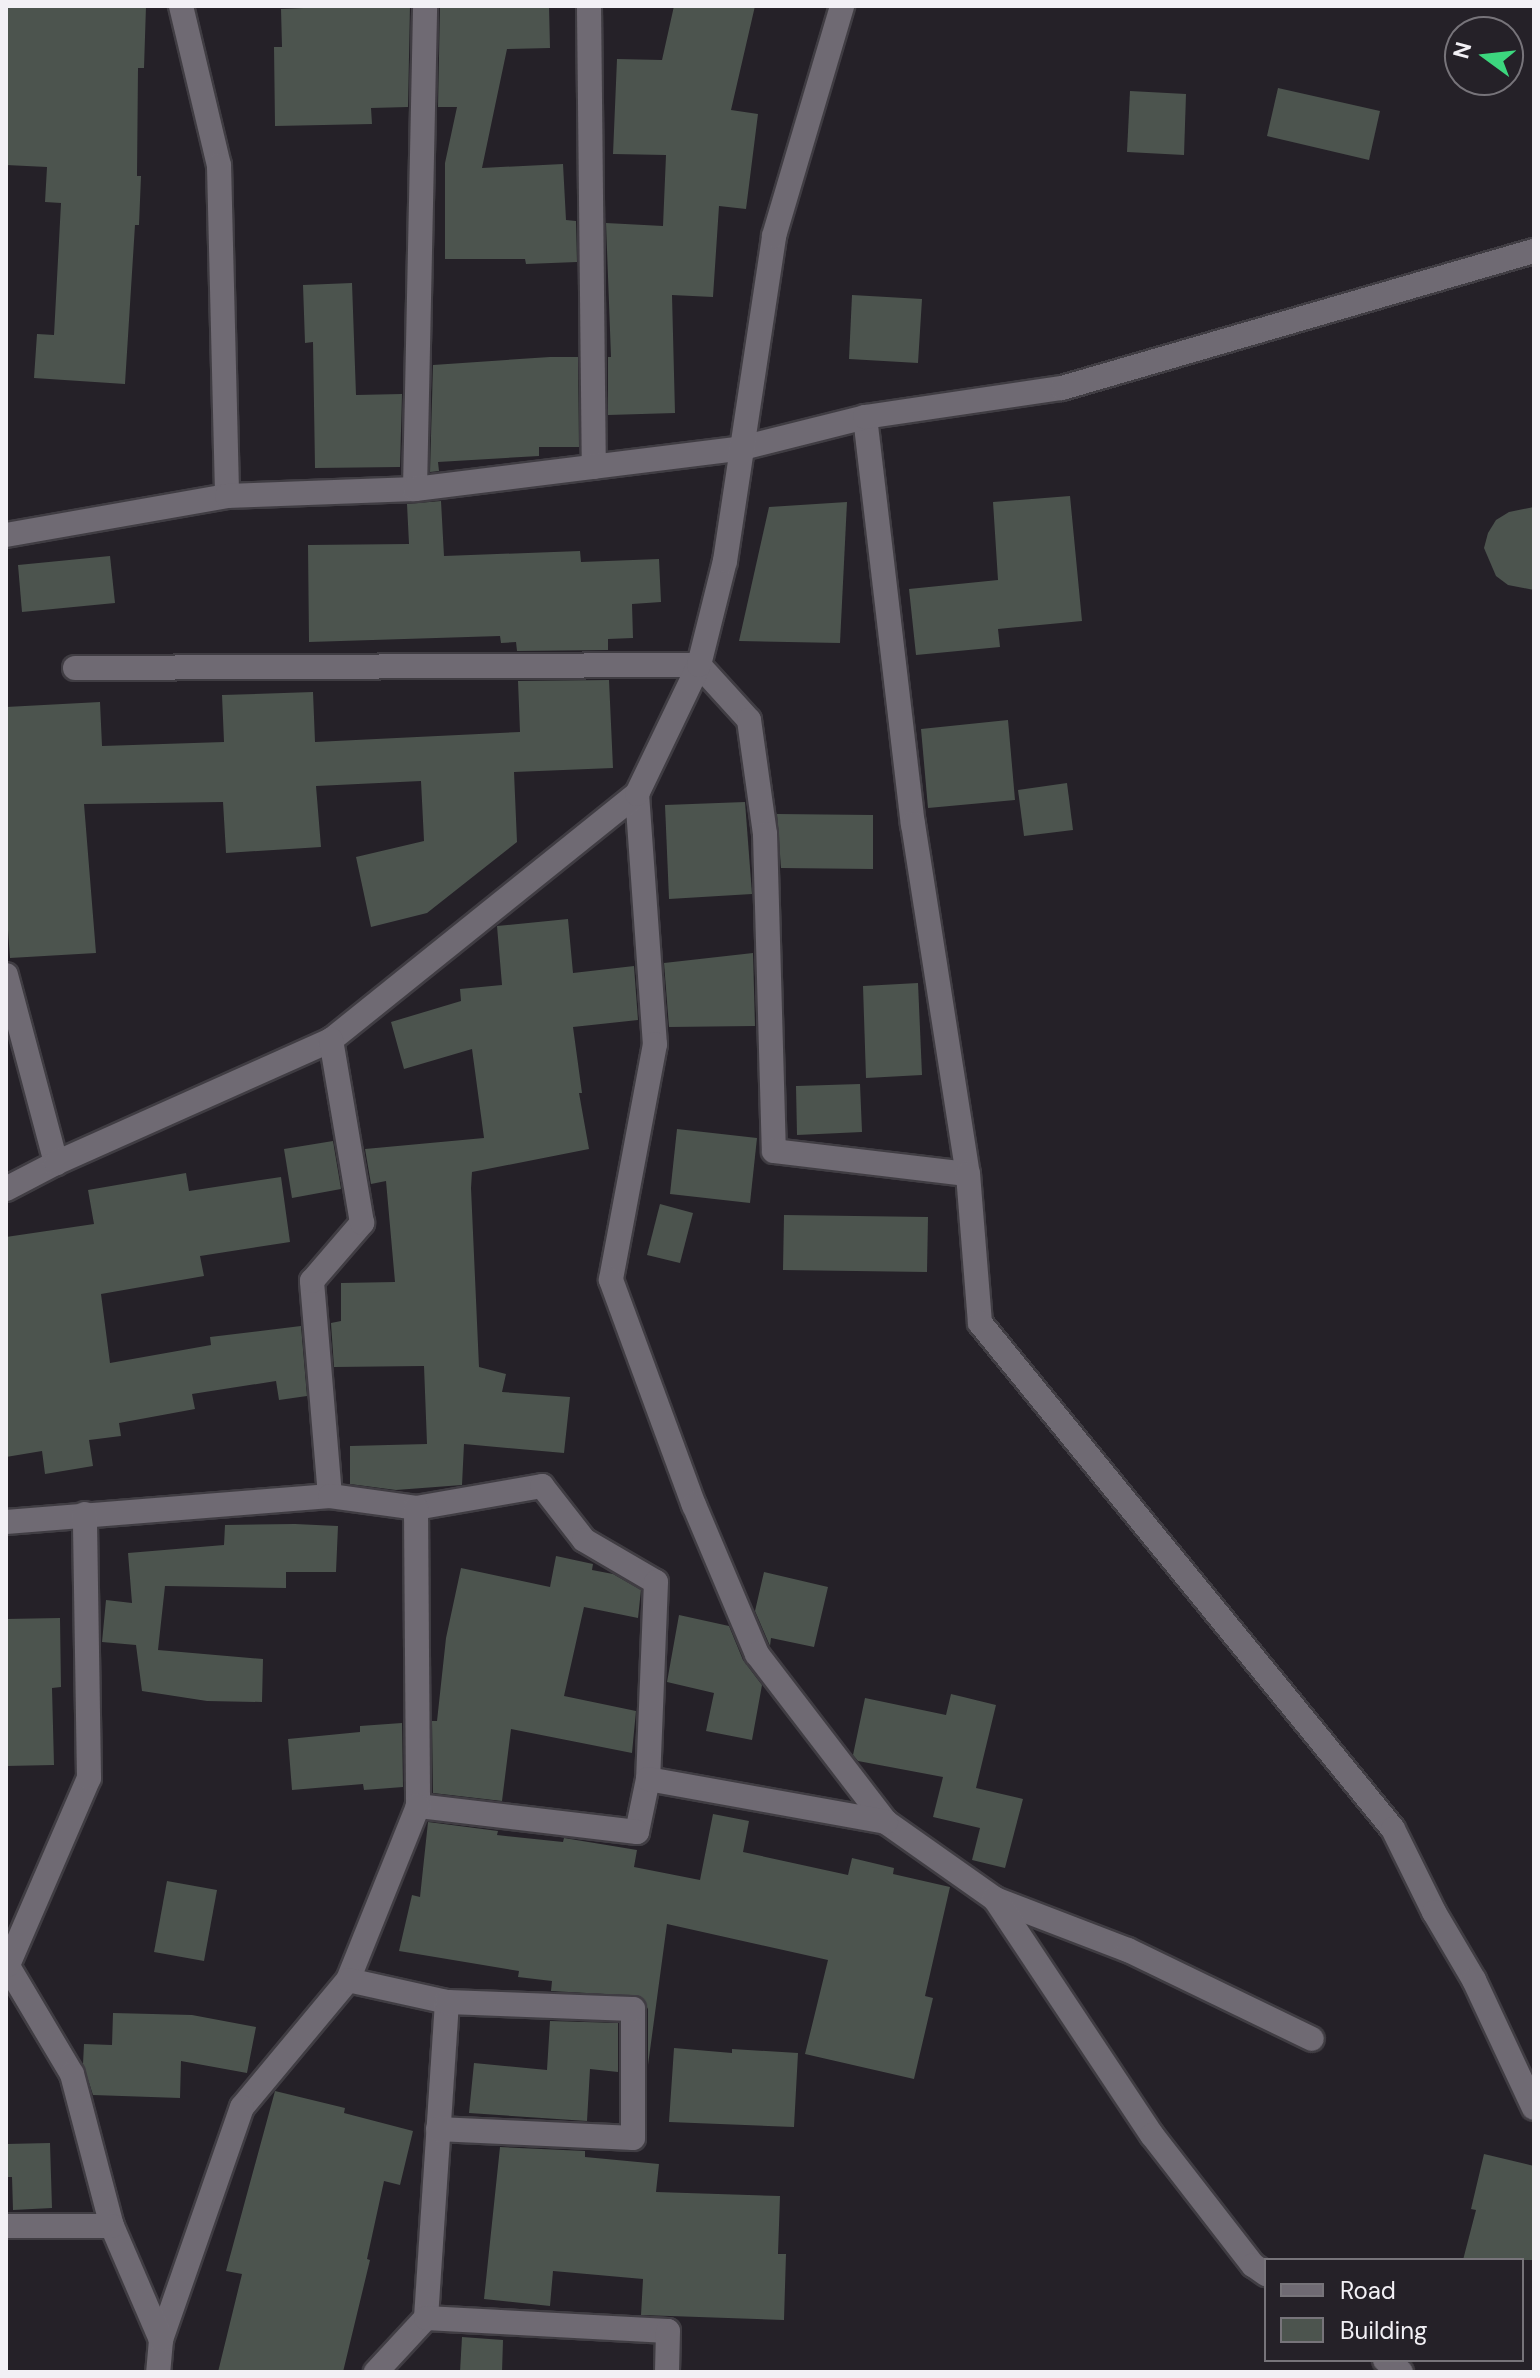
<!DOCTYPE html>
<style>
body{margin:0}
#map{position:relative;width:1540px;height:2378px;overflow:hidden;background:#252128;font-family:"DM Sans",sans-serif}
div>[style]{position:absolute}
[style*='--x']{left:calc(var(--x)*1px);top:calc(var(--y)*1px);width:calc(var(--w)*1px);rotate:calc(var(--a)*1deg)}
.building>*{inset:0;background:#4c544e}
.roads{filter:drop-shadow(2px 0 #403d43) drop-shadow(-2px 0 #403d43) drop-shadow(0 2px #403d43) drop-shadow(0 -2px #403d43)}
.street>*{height:24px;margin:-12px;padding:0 12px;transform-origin:12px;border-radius:12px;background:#6f6a73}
span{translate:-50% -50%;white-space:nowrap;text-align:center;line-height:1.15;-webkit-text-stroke:8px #252128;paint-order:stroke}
.frame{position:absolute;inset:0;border:8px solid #f2f0f5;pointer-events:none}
.legend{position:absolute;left:1264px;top:2258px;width:260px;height:104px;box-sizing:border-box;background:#252128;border:2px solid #77747a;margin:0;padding:10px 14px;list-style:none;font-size:24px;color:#f2f0f5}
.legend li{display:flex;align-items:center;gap:16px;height:40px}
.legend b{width:40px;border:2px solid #77747a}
.north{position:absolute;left:1444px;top:16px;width:80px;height:80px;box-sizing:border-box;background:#252128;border:2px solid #77747a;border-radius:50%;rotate:285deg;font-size:22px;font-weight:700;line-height:32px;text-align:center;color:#f2f0f5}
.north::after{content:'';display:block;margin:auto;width:28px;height:36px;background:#3cd77e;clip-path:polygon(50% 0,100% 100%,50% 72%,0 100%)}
</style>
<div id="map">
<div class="building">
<div style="clip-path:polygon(6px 6px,146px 6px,144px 68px,138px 68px,137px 176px,141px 176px,139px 225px,135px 225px,125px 384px,34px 378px,37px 334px,54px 335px,61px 203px,45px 202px,47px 167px,6px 165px)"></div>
<div style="clip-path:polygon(349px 6px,410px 6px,408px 107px,371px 108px,372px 124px,275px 126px,274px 47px,282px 47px,281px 9px)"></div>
<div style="clip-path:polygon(440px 6px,549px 6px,550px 48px,507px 49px,482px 168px,563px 164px,566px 220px,576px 221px,577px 262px,526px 264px,525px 259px,445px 259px,445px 163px,457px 107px,438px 107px)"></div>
<div style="clip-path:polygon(674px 6px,755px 6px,731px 110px,758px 114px,746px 209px,719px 206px,713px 297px,672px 295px,675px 413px,608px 415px,608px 357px,611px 357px,606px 223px,663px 226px,666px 155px,613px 154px,617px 59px,662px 60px)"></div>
<div style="clip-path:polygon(1278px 88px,1380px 111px,1369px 160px,1267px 136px)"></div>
<div style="clip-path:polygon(1130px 91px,1186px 94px,1184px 155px,1127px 152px)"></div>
<div style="clip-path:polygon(352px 283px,356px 395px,402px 394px,400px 467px,315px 468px,313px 342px,305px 343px,303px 285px)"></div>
<div style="clip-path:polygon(852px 295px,922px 299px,918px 363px,849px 359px)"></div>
<div style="clip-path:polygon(550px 357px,578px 357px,579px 447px,539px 447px,539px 456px,438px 462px,439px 471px,430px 472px,433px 365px)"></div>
<div style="clip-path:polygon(1070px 496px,1082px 621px,998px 629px,1000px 647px,916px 655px,909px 589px,998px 580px,993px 502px)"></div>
<div style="clip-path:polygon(441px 501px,444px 556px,580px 551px,581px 562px,659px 559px,661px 602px,632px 604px,633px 638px,608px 639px,608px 650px,517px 651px,516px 642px,501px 643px,500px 636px,309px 642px,308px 545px,409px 544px,407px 504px)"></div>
<div style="clip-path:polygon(847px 502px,840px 643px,739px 641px,769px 507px)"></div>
<div style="clip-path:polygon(1534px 507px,1534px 590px,1508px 585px,1496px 576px,1484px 548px,1488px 533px,1496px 520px,1509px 512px)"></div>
<div style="clip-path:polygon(110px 556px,115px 603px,22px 612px,18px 565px)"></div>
<div style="clip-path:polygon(609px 680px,613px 768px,514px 772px,517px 842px,427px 913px,371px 927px,356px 857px,424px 841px,421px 781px,316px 786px,321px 847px,226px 853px,223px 802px,84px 804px,96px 953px,10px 958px,6px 903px,6px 707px,100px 702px,102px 746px,224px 742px,222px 695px,313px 692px,315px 742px,417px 737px,520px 732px,518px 681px)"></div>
<div style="clip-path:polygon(1008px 720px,1015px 800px,928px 808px,921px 729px)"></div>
<div style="clip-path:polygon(1067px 783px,1073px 830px,1024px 836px,1018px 790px)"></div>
<div style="clip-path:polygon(745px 802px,752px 894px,669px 899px,665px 805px)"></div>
<div style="clip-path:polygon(777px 814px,873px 815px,873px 869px,781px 868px)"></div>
<div style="clip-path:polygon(568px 919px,573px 973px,634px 966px,638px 1020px,573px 1027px,582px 1093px,579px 1093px,589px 1149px,472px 1172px,471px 1188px,479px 1367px,506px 1374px,502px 1392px,570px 1397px,564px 1453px,464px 1444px,462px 1485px,396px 1490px,350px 1484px,350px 1446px,427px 1444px,424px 1366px,334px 1367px,331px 1323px,341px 1321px,341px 1283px,395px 1282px,386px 1181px,371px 1184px,365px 1149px,484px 1138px,472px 1049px,404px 1069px,391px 1022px,461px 1001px,460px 989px,502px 985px,497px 926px)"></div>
<div style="clip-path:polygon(753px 953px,755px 1026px,669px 1027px,664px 963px)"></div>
<div style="clip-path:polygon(918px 983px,922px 1075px,866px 1078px,863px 986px)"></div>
<div style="clip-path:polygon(860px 1084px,862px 1132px,797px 1135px,796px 1086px)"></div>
<div style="clip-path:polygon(677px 1129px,757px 1138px,750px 1203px,670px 1194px)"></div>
<div style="clip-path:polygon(333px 1141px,341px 1189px,292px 1198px,284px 1149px)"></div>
<div style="clip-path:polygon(186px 1173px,189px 1191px,281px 1177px,290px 1242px,200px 1256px,204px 1276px,101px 1294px,110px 1363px,211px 1345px,210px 1337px,301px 1326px,307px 1396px,279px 1400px,276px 1381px,192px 1394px,195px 1409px,119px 1423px,121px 1436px,89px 1440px,93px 1466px,45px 1474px,42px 1451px,6px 1457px,6px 1237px,94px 1224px,88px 1190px)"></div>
<div style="clip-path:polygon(660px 1204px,693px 1213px,680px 1263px,647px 1255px)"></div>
<div style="clip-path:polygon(784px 1215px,928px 1217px,927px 1272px,783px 1270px)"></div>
<div style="clip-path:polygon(295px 1524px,338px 1526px,336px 1572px,286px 1572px,286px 1588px,165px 1586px,158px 1650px,263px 1659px,262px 1702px,207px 1701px,142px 1691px,136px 1645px,102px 1642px,106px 1600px,132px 1603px,128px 1553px,224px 1545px,225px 1525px)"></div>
<div style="clip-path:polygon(556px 1556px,593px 1564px,592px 1570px,613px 1574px,641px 1590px,638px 1618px,584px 1607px,564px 1696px,636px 1711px,632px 1753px,511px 1729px,502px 1801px,433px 1793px,432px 1721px,437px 1721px,446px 1638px,461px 1568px,550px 1587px)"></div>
<div style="clip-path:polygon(764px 1572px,828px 1587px,814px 1647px,771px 1638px,770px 1646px,755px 1611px)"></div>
<div style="clip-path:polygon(679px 1615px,729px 1626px,743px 1660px,762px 1685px,752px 1740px,706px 1731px,714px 1693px,667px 1682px)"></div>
<div style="clip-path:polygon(60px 1618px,61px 1687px,52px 1688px,54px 1765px,6px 1766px,6px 1619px)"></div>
<div style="clip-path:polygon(951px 1694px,996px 1705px,976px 1788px,1023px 1799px,1005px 1868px,972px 1860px,980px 1828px,933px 1817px,943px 1777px,858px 1761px,853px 1755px,865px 1698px,946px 1715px)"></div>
<div style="clip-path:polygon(402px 1723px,403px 1787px,364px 1790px,363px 1784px,292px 1790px,288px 1739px,360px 1732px,360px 1726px)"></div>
<div style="clip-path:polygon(713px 1814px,749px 1821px,743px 1852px,848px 1875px,852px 1858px,894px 1868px,893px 1874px,950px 1887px,925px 1996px,933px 1998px,914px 2079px,805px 2054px,828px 1960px,667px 1924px,648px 2065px,648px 2009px,640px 1996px,551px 1991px,552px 1981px,518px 1977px,519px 1971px,399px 1951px,412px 1895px,420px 1897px,428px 1822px,498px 1831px,497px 1835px,563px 1842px,564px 1838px,637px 1850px,634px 1867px,700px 1880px)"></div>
<div style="clip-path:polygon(167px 1881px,217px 1890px,204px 1961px,154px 1952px)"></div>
<div style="clip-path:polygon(113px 2013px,192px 2015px,256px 2027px,247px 2073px,181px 2061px,180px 2098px,93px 2095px,83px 2064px,84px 2044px,112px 2045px)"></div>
<div style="clip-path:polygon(550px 2021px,618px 2023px,618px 2072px,590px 2069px,587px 2121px,469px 2113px,474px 2063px,547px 2070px)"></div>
<div style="clip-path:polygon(674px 2048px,732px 2053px,732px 2049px,798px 2053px,794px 2127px,669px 2122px)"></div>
<div style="clip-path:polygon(275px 2091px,345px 2108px,344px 2113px,413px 2131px,400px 2185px,384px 2181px,367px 2259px,370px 2260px,343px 2372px,218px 2372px,242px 2274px,226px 2271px)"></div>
<div style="clip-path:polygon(50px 2143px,52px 2208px,13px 2210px,12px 2177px,6px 2177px,6px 2144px)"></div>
<div style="clip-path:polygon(500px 2147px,585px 2151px,585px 2157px,659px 2164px,656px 2192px,780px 2196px,778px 2254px,786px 2254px,784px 2320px,641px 2315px,643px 2279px,553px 2271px,550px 2306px,484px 2299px)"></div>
<div style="clip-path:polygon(1484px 2154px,1534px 2166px,1534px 2260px,1463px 2260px,1476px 2210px,1471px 2209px)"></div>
<div style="clip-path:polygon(462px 2337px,503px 2340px,502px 2372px,460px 2372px)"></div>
</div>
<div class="roads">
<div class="street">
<div style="--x:181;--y:6;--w:163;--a:76.6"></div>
<div style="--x:219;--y:165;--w:331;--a:88.6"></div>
<div style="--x:589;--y:6;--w:461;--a:89.4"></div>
<div style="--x:865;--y:417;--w:410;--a:83.3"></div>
<div style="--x:913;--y:824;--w:354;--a:81.1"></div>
<div style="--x:415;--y:489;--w:483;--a:-88.8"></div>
<div style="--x:6;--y:535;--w:224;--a:-10"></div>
<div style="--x:227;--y:496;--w:188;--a:-2.1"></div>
<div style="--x:415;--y:489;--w:330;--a:-7.1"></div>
<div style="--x:742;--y:448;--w:127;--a:-14.1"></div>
<div style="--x:865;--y:417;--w:199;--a:-8.4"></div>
<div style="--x:1062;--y:388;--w:491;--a:-16.2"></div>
<div style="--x:75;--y:668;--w:624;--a:-0.28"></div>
<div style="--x:699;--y:665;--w:74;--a:47.7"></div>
<div style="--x:749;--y:720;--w:115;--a:82"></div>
<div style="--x:765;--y:834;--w:317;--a:88.4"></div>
<div style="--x:774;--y:1151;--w:195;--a:6.8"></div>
<div style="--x:968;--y:1174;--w:149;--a:85.4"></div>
<div style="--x:980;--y:1323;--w:653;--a:50.78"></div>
<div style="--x:1393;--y:1829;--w:93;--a:63.7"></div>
<div style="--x:1434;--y:1912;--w:79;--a:59.5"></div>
<div style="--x:1474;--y:1980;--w:141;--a:64.9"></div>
<div style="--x:637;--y:794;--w:251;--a:85.9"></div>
<div style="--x:655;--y:1044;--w:240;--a:100.6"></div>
<div style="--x:611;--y:1280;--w:240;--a:69.8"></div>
<div style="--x:694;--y:1505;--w:162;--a:67.1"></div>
<div style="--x:757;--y:1654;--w:212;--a:52.5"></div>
<div style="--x:886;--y:1822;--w:133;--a:35.2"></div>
<div style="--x:995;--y:1899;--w:142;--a:21"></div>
<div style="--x:1128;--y:1950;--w:204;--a:25.8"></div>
<div style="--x:6;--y:975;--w:195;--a:75.1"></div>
<div style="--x:6;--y:1189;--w:56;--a:-27.5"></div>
<div style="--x:56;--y:1163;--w:301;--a:-24.1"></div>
<div style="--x:331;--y:1040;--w:393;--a:-38.8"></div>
<div style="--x:637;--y:794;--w:143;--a:-64.3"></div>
<div style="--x:699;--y:665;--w:107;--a:-76"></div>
<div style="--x:725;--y:561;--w:329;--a:-81.4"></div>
<div style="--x:774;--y:236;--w:240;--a:-73.5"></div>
<div style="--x:330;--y:1496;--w:216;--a:-94.8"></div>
<div style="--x:312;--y:1281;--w:77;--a:-49.2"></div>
<div style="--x:362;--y:1223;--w:186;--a:-99.6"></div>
<div style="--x:416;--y:1508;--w:128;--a:-9.9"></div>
<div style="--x:542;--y:1486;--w:68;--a:52.1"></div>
<div style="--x:584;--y:1540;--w:83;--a:30.3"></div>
<div style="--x:656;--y:1582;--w:197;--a:92.3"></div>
<div style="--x:648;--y:1779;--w:54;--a:101.7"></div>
<div style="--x:637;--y:1832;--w:221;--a:-173.2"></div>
<div style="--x:6;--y:1522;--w:325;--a:-4.6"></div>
<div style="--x:330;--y:1496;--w:87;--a:7.9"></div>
<div style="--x:416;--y:1508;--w:298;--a:89.6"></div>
<div style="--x:418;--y:1806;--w:188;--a:111.9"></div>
<div style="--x:348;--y:1980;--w:165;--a:129.8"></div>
<div style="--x:242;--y:2107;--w:247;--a:109.2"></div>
<div style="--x:161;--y:2340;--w:32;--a:95"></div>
<div style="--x:648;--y:1779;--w:242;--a:10.2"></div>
<div style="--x:995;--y:1899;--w:283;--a:56.4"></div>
<div style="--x:1152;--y:2135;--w:165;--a:52.2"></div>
<div style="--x:1253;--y:2265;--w:16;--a:35"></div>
<div style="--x:6;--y:1963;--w:129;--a:59.3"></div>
<div style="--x:72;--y:2074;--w:157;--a:75.3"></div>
<div style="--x:112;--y:2226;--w:124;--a:66.7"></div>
<div style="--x:8;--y:1965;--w:204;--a:-66.6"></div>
<div style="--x:89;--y:1778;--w:264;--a:-90.9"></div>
<div style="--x:348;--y:1980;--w:101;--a:12.5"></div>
<div style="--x:447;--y:2002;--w:317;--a:93.8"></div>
<div style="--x:426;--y:2318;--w:74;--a:132.8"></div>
<div style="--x:438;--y:2129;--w:195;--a:2.6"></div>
<div style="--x:633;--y:2138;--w:129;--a:-90"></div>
<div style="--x:633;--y:2009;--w:186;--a:-177.8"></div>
<div style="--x:6;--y:2226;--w:106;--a:0"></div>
<div style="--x:426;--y:2318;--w:242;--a:3.1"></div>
<div style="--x:668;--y:2331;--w:41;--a:91.4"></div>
<div style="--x:1385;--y:2360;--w:20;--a:37"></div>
</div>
</div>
<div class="frame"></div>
<ul class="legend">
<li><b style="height:10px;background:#6f6a73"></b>Road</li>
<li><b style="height:22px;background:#4c544e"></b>Building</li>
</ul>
<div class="north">N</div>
</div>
